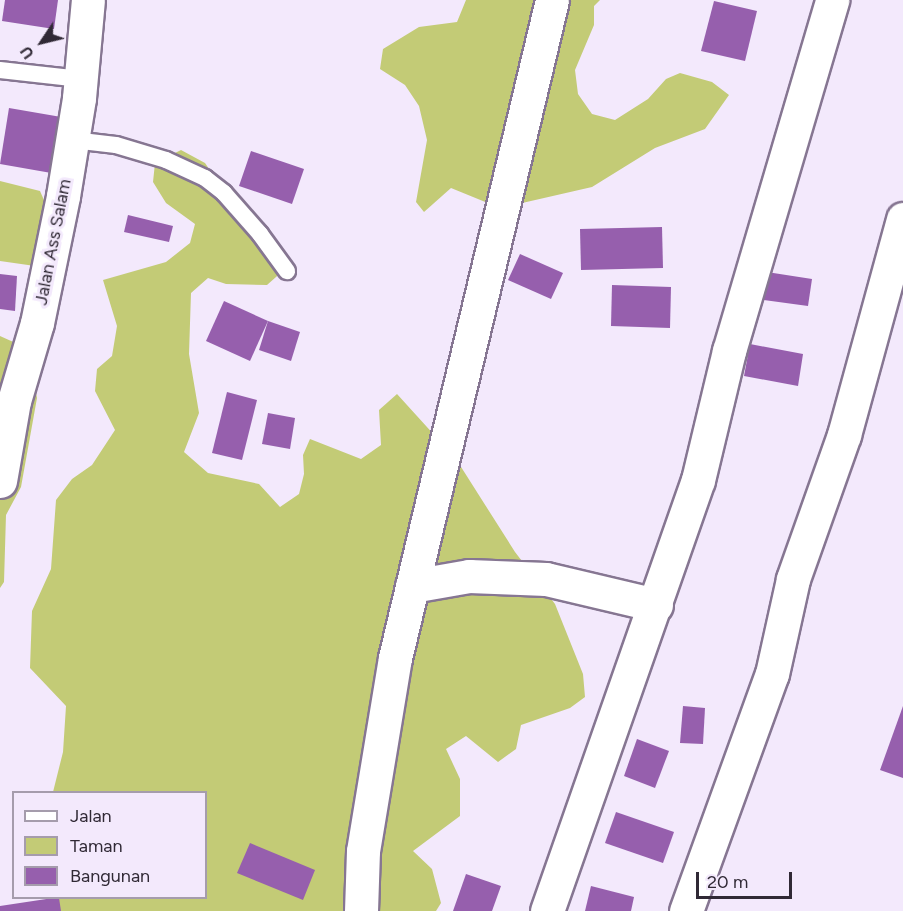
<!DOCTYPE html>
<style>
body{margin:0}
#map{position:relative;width:903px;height:911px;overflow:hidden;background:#f3e9fc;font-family:Figtree,sans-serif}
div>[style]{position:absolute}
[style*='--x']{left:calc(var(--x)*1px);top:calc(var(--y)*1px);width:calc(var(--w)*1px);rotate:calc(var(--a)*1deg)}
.green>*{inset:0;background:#c3cb76}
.building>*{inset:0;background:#965fad}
.roads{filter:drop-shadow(2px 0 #867692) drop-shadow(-2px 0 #867692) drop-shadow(0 2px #867692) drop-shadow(0 -2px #867692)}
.service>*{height:16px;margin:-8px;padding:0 8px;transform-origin:8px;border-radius:8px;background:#fff}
.minor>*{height:33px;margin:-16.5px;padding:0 16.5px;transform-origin:16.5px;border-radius:16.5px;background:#fff}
span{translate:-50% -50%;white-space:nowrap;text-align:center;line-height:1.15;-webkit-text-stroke:6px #f3e9fc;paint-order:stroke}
.street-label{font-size:18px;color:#302935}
.legend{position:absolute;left:12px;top:791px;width:195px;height:108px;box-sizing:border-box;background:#f3e9fc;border:2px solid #a59cac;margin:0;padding:8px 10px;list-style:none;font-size:18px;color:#302935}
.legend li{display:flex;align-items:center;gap:12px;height:30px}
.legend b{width:30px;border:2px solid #a59cac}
.north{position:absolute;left:12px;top:12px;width:60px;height:60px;-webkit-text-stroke:4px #f3e9fc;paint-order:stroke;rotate:235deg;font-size:16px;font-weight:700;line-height:24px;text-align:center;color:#302935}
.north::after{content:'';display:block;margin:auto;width:21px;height:27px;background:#302935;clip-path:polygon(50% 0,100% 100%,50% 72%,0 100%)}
.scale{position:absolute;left:696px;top:872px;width:96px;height:27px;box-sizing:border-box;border:3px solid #302935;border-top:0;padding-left:8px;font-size:18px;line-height:21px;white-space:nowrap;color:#302935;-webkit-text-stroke:4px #f3e9fc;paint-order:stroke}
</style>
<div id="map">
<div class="green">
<div style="clip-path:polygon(466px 0,600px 0,594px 6px,594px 25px,575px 70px,578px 94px,592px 114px,615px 120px,648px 99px,666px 79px,680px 73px,712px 82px,729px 95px,705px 129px,655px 148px,592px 187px,500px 208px,451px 188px,424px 212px,416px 202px,427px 140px,419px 106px,405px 85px,380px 69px,383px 49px,419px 27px,457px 22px)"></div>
<div style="clip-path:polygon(181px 150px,205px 163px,240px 215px,285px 269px,267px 285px,226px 284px,208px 278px,191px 293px,189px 354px,199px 413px,184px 452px,208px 473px,259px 484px,280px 507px,299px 494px,304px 474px,303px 455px,310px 439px,361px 459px,381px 445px,379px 410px,397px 394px,456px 459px,515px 552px,555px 604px,583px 674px,585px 697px,570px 708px,521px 725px,516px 749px,498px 762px,466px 736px,446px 749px,460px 779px,460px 816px,413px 851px,432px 869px,441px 903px,436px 911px,53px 911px,50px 898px,206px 898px,206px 792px,53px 792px,63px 752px,66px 706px,30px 668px,32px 611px,51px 569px,56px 500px,72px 479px,92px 465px,115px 430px,95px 391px,97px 369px,112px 356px,117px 326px,103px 280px,166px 262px,190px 243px,195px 224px,166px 203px,153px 182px,155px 163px)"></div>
<div style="clip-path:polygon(0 181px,40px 191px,55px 225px,35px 266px,0 261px)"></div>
<div style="clip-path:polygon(0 336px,20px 345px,30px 359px,37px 398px,21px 487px,6px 515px,4px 582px,0 588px)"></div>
</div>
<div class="building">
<div style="clip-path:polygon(5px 0,58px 0,54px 29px,2px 21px)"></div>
<div style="clip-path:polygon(714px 1px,757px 11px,745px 61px,701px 51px)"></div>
<div style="clip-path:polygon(9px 108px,67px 118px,57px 174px,0 164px)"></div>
<div style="clip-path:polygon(251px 151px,304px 169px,292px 204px,239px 186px)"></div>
<div style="clip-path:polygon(128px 215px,173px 226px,169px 242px,124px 232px)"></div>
<div style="clip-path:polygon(662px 227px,663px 268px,581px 270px,580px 229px)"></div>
<div style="clip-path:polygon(520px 254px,563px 273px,551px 299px,508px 280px)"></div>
<div style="clip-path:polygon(760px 271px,812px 279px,808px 306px,756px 299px)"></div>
<div style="clip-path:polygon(0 274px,17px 276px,15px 311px,0 309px)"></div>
<div style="clip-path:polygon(612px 285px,671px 287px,670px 328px,611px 326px)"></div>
<div style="clip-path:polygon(224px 301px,268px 321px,250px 361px,206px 341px)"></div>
<div style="clip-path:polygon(268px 321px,300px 332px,291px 361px,259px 350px)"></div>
<div style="clip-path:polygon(750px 344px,803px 354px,798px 386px,744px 376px)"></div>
<div style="clip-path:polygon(227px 392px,257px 400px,242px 460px,212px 453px)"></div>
<div style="clip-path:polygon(268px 413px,295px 418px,290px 449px,262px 444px)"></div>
<div style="clip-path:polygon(683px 706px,705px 708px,703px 744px,680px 743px)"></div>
<div style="clip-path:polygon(903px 706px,903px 778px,880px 770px)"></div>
<div style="clip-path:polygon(637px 739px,669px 751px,655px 788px,624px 776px)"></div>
<div style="clip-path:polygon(616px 812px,674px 832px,663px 863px,605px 843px)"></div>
<div style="clip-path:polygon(250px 843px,315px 870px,303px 900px,237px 873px)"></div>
<div style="clip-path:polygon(466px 874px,501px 886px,492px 911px,453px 911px)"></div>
<div style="clip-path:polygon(591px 886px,634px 897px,631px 911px,585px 911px)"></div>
<div style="clip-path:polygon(53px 898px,59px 898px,61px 911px,0 911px,0 906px)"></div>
</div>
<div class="roads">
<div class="service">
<div style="--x:0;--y:70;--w:81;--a:6.4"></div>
<div style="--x:73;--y:140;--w:43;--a:6.6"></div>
<div style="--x:116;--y:145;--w:52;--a:16.7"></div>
<div style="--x:166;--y:160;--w:43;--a:24.8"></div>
<div style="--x:205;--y:178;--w:24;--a:38"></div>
<div style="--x:224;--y:193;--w:55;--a:48.7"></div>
<div style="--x:260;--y:234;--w:46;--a:53.9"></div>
</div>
<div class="minor">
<div style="--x:0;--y:481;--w:81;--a:-80.1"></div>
<div style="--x:14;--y:401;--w:81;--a:-73.6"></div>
<div style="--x:37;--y:323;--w:130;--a:-78.4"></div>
<div style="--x:63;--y:196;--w:99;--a:-80.7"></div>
<div style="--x:79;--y:98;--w:98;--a:-84.8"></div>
<div style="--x:412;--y:586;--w:58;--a:-10"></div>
<div style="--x:469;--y:576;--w:77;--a:2.2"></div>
<div style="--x:546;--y:579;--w:113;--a:13.3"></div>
<div style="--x:361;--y:911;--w:60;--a:-88.1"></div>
<div style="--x:363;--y:851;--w:196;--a:-80.6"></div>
<div style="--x:395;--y:658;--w:676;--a:-76.58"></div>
<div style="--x:547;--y:911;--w:457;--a:-70.7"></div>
<div style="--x:698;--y:480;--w:133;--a:-76.5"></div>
<div style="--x:729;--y:351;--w:366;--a:-73.6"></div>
<div style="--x:686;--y:911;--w:252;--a:-70.1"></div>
<div style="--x:772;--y:674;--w:97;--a:-77.5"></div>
<div style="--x:793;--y:579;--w:153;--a:-70.5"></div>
<div style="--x:844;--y:435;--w:224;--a:-74.7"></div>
</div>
</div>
<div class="street-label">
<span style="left:53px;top:242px;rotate:-79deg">Jalan Ass Salam</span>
</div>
<ul class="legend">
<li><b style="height:8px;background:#fff"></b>Jalan</li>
<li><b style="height:16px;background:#c3cb76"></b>Taman</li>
<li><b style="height:16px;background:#965fad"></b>Bangunan</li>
</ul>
<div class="north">U</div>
<div class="scale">20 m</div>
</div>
